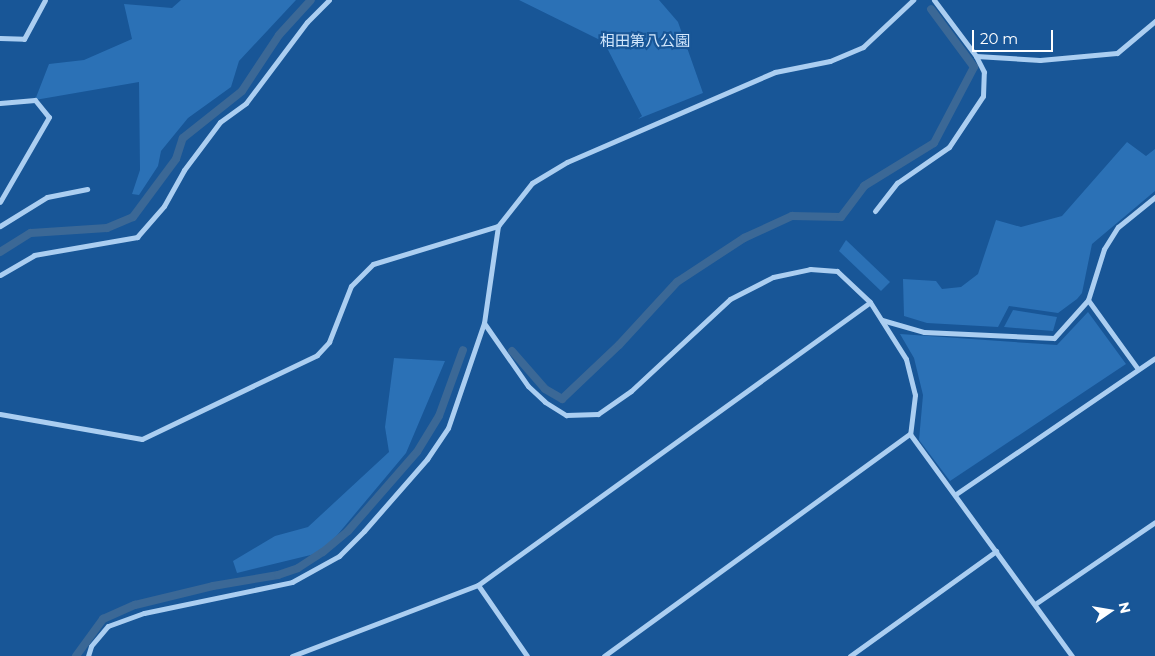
<!DOCTYPE html>
<meta charset="utf-8">
<style>
body{margin:0}
#map{position:relative;width:1155px;height:656px;overflow:hidden;background:#185697;font-family:Montserrat,"Noto Sans JP",sans-serif}
div>[style]{position:absolute}
[style*='--x']{left:calc(var(--x)*1px);top:calc(var(--y)*1px);width:calc(var(--w)*1px);rotate:calc(var(--a)*1deg)}
.green>*{inset:0;background:#2b71b6}
.stream>*{height:8px;margin:-4px;padding:0 4px;transform-origin:4px;border-radius:4px;background:#3b6896}
.minor>*{height:5px;margin:-2.5px;padding:0 2.5px;transform-origin:2.5px;border-radius:2.5px;background:#abcef1}
span{translate:-50% -50%;white-space:nowrap;text-align:center;line-height:1.15;-webkit-text-stroke:4.5px #185697;paint-order:stroke}
.park-label{font-size:15px;color:#d2e7fc}
.north{position:absolute;left:1085px;top:586px;width:50px;height:50px;-webkit-text-stroke:4px #185697;paint-order:stroke;rotate:77deg;font-size:14px;font-weight:700;line-height:20px;text-align:center;color:#fff}
.north::after{content:'';display:block;margin:auto;width:18px;height:22px;background:#fff;clip-path:polygon(50% 0,100% 100%,50% 72%,0 100%)}
.scale{position:absolute;left:972px;top:30px;width:81px;height:22px;box-sizing:border-box;border:2px solid #fff;border-top:0;padding-left:6px;font-size:15px;line-height:18px;white-space:nowrap;color:#fff;-webkit-text-stroke:4px #185697;paint-order:stroke}
</style>
<div id="map">
<div class="green">
<div style="clip-path:polygon(181px 0,296px 0,239px 61px,231px 87px,188px 118px,161px 151px,158px 166px,139px 195px,132px 194px,140px 170px,139px 82px,35px 100px,49px 64px,84px 60px,132px 39px,124px 4px,172px 8px)"></div>
<div style="clip-path:polygon(519px 0,659px 0,678px 22px,703px 93px,638px 119px,642px 116px,604px 42px)"></div>
<div style="clip-path:polygon(1127px 142px,1146px 156px,1155px 149px,1155px 191px,1092px 244px,1082px 293px,1077px 299px,1058px 313px,1009px 306px,998px 327px,927px 323px,904px 316px,903px 279px,936px 281px,942px 289px,961px 287px,978px 274px,996px 220px,1021px 227px,1062px 216px)"></div>
<div style="clip-path:polygon(846px 240px,890px 282px,881px 291px,839px 251px)"></div>
<div style="clip-path:polygon(1013px 310px,1057px 317px,1053px 331px,1004px 327px)"></div>
<div style="clip-path:polygon(1088px 312px,1126px 364px,950px 481px,919px 440px,923px 395px,914px 358px,900px 334px,1057px 345px)"></div>
<div style="clip-path:polygon(394px 358px,445px 361px,406px 453px,323px 552px,237px 573px,233px 561px,275px 536px,308px 527px,389px 452px,385px 427px)"></div>
</div>
<div class="stream">
<div style="--x:0;--y:252;--w:36;--a:-32"></div>
<div style="--x:31;--y:233;--w:76;--a:-3.8"></div>
<div style="--x:107;--y:228;--w:28;--a:-23"></div>
<div style="--x:133;--y:217;--w:72;--a:-53.4"></div>
<div style="--x:176;--y:159;--w:22;--a:-72"></div>
<div style="--x:183;--y:138;--w:75;--a:-38.5"></div>
<div style="--x:242;--y:91;--w:67;--a:-56.5"></div>
<div style="--x:279;--y:35;--w:47;--a:-47.6"></div>
<div style="--x:512;--y:351;--w:50;--a:49"></div>
<div style="--x:545;--y:389;--w:20;--a:30"></div>
<div style="--x:562;--y:399;--w:79;--a:-43.5"></div>
<div style="--x:619;--y:345;--w:86;--a:-47.4"></div>
<div style="--x:677;--y:282;--w:80;--a:-33.3"></div>
<div style="--x:744;--y:238;--w:53;--a:-24.6"></div>
<div style="--x:792;--y:216;--w:49;--a:1.2"></div>
<div style="--x:841;--y:217;--w:39;--a:-53"></div>
<div style="--x:864;--y:186;--w:82;--a:-31.6"></div>
<div style="--x:934;--y:143;--w:86;--a:-62.2"></div>
<div style="--x:974;--y:67;--w:72;--a:-126.6"></div>
<div style="--x:76;--y:656;--w:46;--a:-53.9"></div>
<div style="--x:103;--y:619;--w:35;--a:-24"></div>
<div style="--x:135;--y:605;--w:80;--a:-13.7"></div>
<div style="--x:213;--y:586;--w:66;--a:-9.6"></div>
<div style="--x:278;--y:575;--w:21;--a:-19"></div>
<div style="--x:298;--y:568;--w:30;--a:-33"></div>
<div style="--x:323;--y:552;--w:33;--a:-40"></div>
<div style="--x:348;--y:531;--w:105;--a:-48.9"></div>
<div style="--x:417;--y:452;--w:42;--a:-58.6"></div>
<div style="--x:439;--y:416;--w:70;--a:-70"></div>
</div>
<div class="minor">
<div style="--x:934;--y:0;--w:70;--a:53.1"></div>
<div style="--x:976;--y:56;--w:64;--a:3.6"></div>
<div style="--x:1040;--y:60;--w:77;--a:-5.2"></div>
<div style="--x:1117;--y:53;--w:50;--a:-40.1"></div>
<div style="--x:0;--y:38;--w:24;--a:2"></div>
<div style="--x:24;--y:39;--w:44;--a:-61.7"></div>
<div style="--x:0;--y:103;--w:35;--a:-5"></div>
<div style="--x:35;--y:100;--w:22;--a:51"></div>
<div style="--x:49;--y:117;--w:98;--a:120"></div>
<div style="--x:875;--y:211;--w:36;--a:-52"></div>
<div style="--x:897;--y:183;--w:63;--a:-34.7"></div>
<div style="--x:949;--y:147;--w:61;--a:-56.3"></div>
<div style="--x:983;--y:96;--w:24;--a:-88"></div>
<div style="--x:984;--y:72;--w:18;--a:-117"></div>
<div style="--x:0;--y:226;--w:55;--a:-31.7"></div>
<div style="--x:47;--y:197;--w:41;--a:-11.3"></div>
<div style="--x:0;--y:275;--w:39;--a:-30"></div>
<div style="--x:34;--y:255;--w:105;--a:-9.9"></div>
<div style="--x:137;--y:237;--w:41;--a:-48.9"></div>
<div style="--x:164;--y:206;--w:41;--a:-60.9"></div>
<div style="--x:184;--y:170;--w:60;--a:-53.1"></div>
<div style="--x:220;--y:122;--w:32;--a:-36"></div>
<div style="--x:246;--y:103;--w:101;--a:-53"></div>
<div style="--x:307;--y:22;--w:31;--a:-45"></div>
<div style="--x:1088;--y:300;--w:85;--a:54.1"></div>
<div style="--x:882;--y:320;--w:44;--a:15.9"></div>
<div style="--x:924;--y:332;--w:130;--a:2.6"></div>
<div style="--x:1054;--y:338;--w:51;--a:-48.2"></div>
<div style="--x:1088;--y:300;--w:53;--a:-72.6"></div>
<div style="--x:1104;--y:249;--w:26;--a:-58"></div>
<div style="--x:1118;--y:227;--w:48;--a:-39"></div>
<div style="--x:484;--y:323;--w:77;--a:55.1"></div>
<div style="--x:528;--y:386;--w:23;--a:43"></div>
<div style="--x:545;--y:402;--w:25;--a:32"></div>
<div style="--x:566;--y:415;--w:32;--a:-2"></div>
<div style="--x:598;--y:414;--w:40;--a:-34.9"></div>
<div style="--x:631;--y:391;--w:135;--a:-42.9"></div>
<div style="--x:730;--y:299;--w:48;--a:-27.1"></div>
<div style="--x:773;--y:277;--w:38;--a:-12"></div>
<div style="--x:810;--y:269;--w:27;--a:4"></div>
<div style="--x:837;--y:271;--w:45;--a:43.2"></div>
<div style="--x:870;--y:302;--w:67;--a:57.7"></div>
<div style="--x:906;--y:359;--w:37;--a:76"></div>
<div style="--x:915;--y:395;--w:39;--a:97"></div>
<div style="--x:910;--y:434;--w:275;--a:53.9"></div>
<div style="--x:0;--y:414;--w:144;--a:10"></div>
<div style="--x:142;--y:439;--w:194;--a:-25.6"></div>
<div style="--x:317;--y:355;--w:18;--a:-47"></div>
<div style="--x:329;--y:342;--w:60;--a:-68.6"></div>
<div style="--x:351;--y:286;--w:31;--a:-45"></div>
<div style="--x:373;--y:264;--w:131;--a:-16.9"></div>
<div style="--x:956;--y:494;--w:241;--a:-34.3"></div>
<div style="--x:478;--y:585;--w:86;--a:55.4"></div>
<div style="--x:1035;--y:604;--w:145;--a:-34.3"></div>
<div style="--x:88;--y:656;--w:10;--a:-73"></div>
<div style="--x:91;--y:646;--w:26;--a:-50"></div>
<div style="--x:108;--y:626;--w:38;--a:-20"></div>
<div style="--x:144;--y:613;--w:151;--a:-11.8"></div>
<div style="--x:292;--y:582;--w:54;--a:-29"></div>
<div style="--x:339;--y:556;--w:35;--a:-45"></div>
<div style="--x:364;--y:531;--w:96;--a:-48.8"></div>
<div style="--x:427;--y:459;--w:37;--a:-56"></div>
<div style="--x:448;--y:428;--w:111;--a:-71.1"></div>
<div style="--x:484;--y:323;--w:98;--a:-81.8"></div>
<div style="--x:498;--y:226;--w:55;--a:-51.7"></div>
<div style="--x:532;--y:183;--w:41;--a:-31"></div>
<div style="--x:567;--y:162;--w:227;--a:-23.4"></div>
<div style="--x:775;--y:72;--w:56;--a:-11.3"></div>
<div style="--x:830;--y:61;--w:36;--a:-23"></div>
<div style="--x:863;--y:47;--w:69;--a:-43.2"></div>
<div style="--x:292;--y:656;--w:199;--a:-20.9"></div>
<div style="--x:478;--y:585;--w:483;--a:-35.8"></div>
<div style="--x:604;--y:656;--w:378;--a:-36"></div>
<div style="--x:850;--y:656;--w:180;--a:-35.7"></div>
</div>
<div class="park-label">
<span style="left:645px;top:41px">相田第八公園</span>
</div>
<div class="north">N</div>
<div class="scale">20 m</div>
</div>
